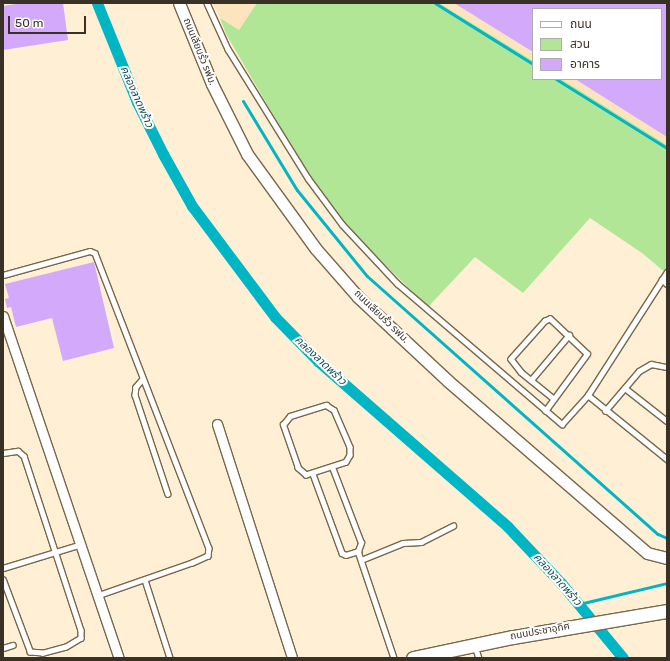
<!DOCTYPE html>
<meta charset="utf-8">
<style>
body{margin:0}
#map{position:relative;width:670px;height:661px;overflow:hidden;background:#feefd5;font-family:Rubik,"Noto Sans Thai",sans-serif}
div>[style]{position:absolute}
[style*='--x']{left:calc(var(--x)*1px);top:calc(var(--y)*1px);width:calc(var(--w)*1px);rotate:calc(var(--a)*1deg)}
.built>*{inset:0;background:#fce5be}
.green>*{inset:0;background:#b1e697}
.stream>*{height:3px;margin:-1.5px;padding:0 1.5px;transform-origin:1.5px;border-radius:1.5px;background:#00b5c4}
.canal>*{height:11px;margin:-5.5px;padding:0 5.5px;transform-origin:5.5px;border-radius:5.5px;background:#00b5c4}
.building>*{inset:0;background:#d3a9fb}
.roads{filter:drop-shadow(1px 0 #78674b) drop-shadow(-1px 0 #78674b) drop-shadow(0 1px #78674b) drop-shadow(0 -1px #78674b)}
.service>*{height:4.5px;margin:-2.25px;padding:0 2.25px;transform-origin:2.25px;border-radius:2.25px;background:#fff}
.minor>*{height:9px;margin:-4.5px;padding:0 4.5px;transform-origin:4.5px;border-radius:4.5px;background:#fff}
.tertiary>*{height:11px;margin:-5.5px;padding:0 5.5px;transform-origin:5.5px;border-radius:5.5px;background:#fff}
.secondary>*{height:13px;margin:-6.5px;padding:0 6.5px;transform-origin:6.5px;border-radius:6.5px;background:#fff}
span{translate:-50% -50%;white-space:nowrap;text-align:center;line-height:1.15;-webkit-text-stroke:4px #fff;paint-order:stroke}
.street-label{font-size:10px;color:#393125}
.water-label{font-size:11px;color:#114e55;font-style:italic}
.frame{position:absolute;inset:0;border:4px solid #393125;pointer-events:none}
.legend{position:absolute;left:532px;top:8px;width:130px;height:72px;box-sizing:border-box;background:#fff;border:1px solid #b0ada8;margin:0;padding:5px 7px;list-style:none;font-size:12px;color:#393125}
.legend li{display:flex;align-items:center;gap:8px;height:20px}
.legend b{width:20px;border:1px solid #b0ada8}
.scale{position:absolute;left:8px;top:16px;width:78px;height:18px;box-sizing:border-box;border:2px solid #393125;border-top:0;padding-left:5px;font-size:12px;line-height:14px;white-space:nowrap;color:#393125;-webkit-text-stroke:3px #fff;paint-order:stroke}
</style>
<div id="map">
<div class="built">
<div style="clip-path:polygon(213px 3px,257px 3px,239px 30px,220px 18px)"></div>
<div style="clip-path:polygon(439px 3px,667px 3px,667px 145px,561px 79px,661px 79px,661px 9px,533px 9px,533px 61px)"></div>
</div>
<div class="green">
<div style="clip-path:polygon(257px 3px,439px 3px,533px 61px,533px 79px,561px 79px,667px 145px,667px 274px,642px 253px,590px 218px,523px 293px,475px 257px,428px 307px,343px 223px,310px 178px,226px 34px,220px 18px,239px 30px)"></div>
</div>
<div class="stream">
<div style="--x:435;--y:3;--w:115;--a:31.9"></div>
<div style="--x:556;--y:79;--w:131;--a:31.9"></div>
<div style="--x:243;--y:101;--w:104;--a:58.8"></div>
<div style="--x:297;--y:190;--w:111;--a:50.9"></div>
<div style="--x:367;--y:276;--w:389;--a:41.6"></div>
<div style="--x:658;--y:534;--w:10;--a:24"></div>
<div style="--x:579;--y:604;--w:90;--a:-13.4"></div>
</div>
<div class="canal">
<div style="--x:97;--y:3;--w:107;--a:68"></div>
<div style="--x:137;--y:102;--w:58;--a:63.4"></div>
<div style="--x:163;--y:154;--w:60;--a:60.9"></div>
<div style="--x:192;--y:206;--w:139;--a:53.2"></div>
<div style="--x:275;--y:317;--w:62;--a:45.7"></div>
<div style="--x:318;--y:361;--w:252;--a:41.1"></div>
<div style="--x:508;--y:527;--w:77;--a:46.6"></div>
<div style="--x:561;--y:583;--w:97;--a:50.4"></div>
</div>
<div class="building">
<div style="clip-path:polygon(22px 3px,63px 3px,68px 40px,3px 50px,3px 6px)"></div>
<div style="clip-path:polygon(454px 3px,667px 3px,667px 137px,575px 79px,661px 79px,661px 9px,533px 9px,533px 52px)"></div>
<div style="clip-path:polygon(94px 262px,114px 348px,63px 361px,52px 318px,16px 327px,11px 307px,7px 308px,5px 299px,9px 298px,5px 284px)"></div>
</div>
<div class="roads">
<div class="service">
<div style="--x:207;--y:3;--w:51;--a:65.5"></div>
<div style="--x:228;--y:49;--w:152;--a:58.2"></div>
<div style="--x:308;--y:178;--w:57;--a:53.5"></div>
<div style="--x:342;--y:224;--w:82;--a:47"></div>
<div style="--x:398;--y:284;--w:216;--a:40.5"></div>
<div style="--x:562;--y:424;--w:39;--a:-48"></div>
<div style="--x:588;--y:395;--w:146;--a:-57.3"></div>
<div style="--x:3;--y:275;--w:90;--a:-15.4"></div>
<div style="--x:90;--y:251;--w:5;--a:22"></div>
<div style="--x:95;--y:253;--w:316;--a:68.9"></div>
<div style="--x:209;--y:548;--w:8;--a:97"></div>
<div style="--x:208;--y:556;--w:17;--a:156"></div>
<div style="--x:192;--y:563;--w:100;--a:160.7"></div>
<div style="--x:662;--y:279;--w:7;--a:45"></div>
<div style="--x:143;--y:379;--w:11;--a:131"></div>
<div style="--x:136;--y:387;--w:8;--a:97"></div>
<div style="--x:135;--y:395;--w:104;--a:71.6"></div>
<div style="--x:531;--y:380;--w:59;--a:-49.8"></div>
<div style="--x:625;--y:388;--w:53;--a:38.2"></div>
<div style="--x:588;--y:395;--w:102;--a:39"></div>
<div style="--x:326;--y:405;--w:9;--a:32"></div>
<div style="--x:334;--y:410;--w:40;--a:66.6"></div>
<div style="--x:350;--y:447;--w:8;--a:90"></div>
<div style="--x:350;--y:455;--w:8;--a:120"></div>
<div style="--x:346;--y:462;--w:42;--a:162"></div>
<div style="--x:306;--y:475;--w:11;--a:-139"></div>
<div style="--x:298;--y:468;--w:46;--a:-109.2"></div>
<div style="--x:283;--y:425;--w:11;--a:-52"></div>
<div style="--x:290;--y:416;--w:38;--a:-17"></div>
<div style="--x:545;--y:411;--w:71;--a:-53.6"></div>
<div style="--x:587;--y:354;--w:51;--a:-136.6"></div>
<div style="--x:550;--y:319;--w:5;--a:158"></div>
<div style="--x:545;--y:321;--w:51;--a:131.8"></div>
<div style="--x:511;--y:359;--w:16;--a:52"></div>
<div style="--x:521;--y:372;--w:41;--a:39.1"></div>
<div style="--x:605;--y:411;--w:52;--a:-49.6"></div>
<div style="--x:639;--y:371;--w:14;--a:-30"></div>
<div style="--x:651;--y:364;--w:16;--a:11"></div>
<div style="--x:3;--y:453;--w:15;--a:-8"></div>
<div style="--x:18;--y:451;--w:8;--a:40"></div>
<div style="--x:24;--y:456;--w:183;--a:71.9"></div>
<div style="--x:81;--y:630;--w:8;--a:90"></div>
<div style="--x:81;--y:638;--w:17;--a:149"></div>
<div style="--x:66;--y:647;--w:24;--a:165"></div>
<div style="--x:43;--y:653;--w:13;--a:-176"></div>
<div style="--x:30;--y:652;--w:77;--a:-110.6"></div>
<div style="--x:313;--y:474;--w:84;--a:69.8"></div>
<div style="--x:342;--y:553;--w:4;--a:27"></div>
<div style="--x:346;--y:555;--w:13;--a:-18"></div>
<div style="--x:358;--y:551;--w:9;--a:-69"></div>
<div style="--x:361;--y:543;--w:81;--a:-110.9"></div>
<div style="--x:358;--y:551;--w:113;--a:71.4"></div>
<div style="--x:361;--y:560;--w:45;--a:-22"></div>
<div style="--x:403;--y:543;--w:18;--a:-3"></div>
<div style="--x:421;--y:542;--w:36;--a:-27"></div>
<div style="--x:3;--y:568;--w:78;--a:-17"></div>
<div style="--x:145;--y:580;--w:82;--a:72.2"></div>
<div style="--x:475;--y:646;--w:13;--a:72"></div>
<div style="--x:3;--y:648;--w:10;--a:-17"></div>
</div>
<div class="minor">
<div style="--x:3;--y:316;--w:361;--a:71.3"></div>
<div style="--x:217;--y:424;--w:246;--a:72.2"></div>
</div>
<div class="tertiary">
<div style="--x:179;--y:3;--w:87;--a:67.8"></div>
<div style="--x:212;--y:84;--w:78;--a:63.4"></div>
<div style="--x:247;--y:154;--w:117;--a:54"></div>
<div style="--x:316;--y:249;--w:64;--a:48.8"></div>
<div style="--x:358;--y:297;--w:123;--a:43"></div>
<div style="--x:448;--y:381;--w:263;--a:40.8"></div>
<div style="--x:647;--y:553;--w:21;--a:14"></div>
</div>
<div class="secondary">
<div style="--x:413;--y:658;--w:102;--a:-11.9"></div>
<div style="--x:513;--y:637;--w:156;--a:-9.6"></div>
</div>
</div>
<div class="street-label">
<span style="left:199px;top:52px;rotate:68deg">ถนนเลียบรั้ว รฟม.</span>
<span style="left:381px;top:317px;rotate:44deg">ถนนเลียบรั้ว รฟม.</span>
<span style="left:540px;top:632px;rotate:-10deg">ถนนประชาอุทิศ</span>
</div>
<div class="water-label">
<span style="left:136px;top:97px;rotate:66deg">คลองลาดพร้าว</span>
<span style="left:320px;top:361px;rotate:43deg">คลองลาดพร้าว</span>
<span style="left:557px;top:580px;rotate:48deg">คลองลาดพร้าว</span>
</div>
<div class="frame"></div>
<ul class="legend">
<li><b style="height:5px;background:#fff"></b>ถนน</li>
<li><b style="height:11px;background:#b1e697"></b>สวน</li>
<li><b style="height:11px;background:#d3a9fb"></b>อาคาร</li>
</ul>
<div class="scale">50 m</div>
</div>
